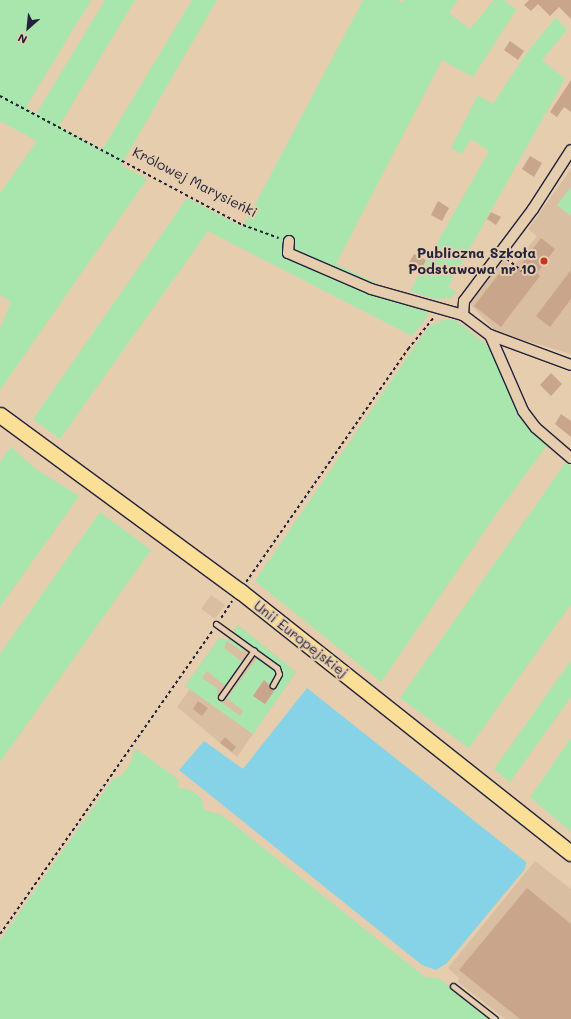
<!DOCTYPE html>
<meta charset="utf-8">
<style>
body{margin:0}
#map{position:relative;width:571px;height:1019px;overflow:hidden;background:#e6cdae;font-family:Mali,sans-serif}
div>[style]{position:absolute}
[style*='--x']{left:calc(var(--x)*1px);top:calc(var(--y)*1px);width:calc(var(--w)*1px);rotate:calc(var(--a)*1deg)}
.built>*{inset:0;background:#d9bea2}
.green>*{inset:0;background:#a8e6ad}
.water>*{inset:0;background:#86d2e6}
.building>*{inset:0;background:#c9a68b}
.path>*{height:1.5px;margin-top:-0.75px;transform-origin:0;background:repeating-linear-gradient(90deg,#22223b 0 3px,transparent 0 6px)}
.roads{filter:drop-shadow(1px 0 #22223b) drop-shadow(-1px 0 #22223b) drop-shadow(0 1px #22223b) drop-shadow(0 -1px #22223b)}
.service>*{height:5px;margin:-2.5px;padding:0 2.5px;transform-origin:2.5px;border-radius:2.5px;background:#e6cdae}
.minor>*{height:10px;margin:-5px;padding:0 5px;transform-origin:5px;border-radius:5px;background:#e6cdae}
.primary>*{height:15px;margin:-7.5px;padding:0 7.5px;transform-origin:7.5px;border-radius:7.5px;background:#fbdf96}
.dots>*{width:11px;height:11px;translate:-50% -50%;box-sizing:border-box;border:2px solid #e6cdae;border-radius:50%}
span{translate:-50% -50%;white-space:nowrap;text-align:center;line-height:1.15;-webkit-text-stroke:4px #e6cdae;paint-order:stroke}
.street-label{font-size:14px;color:#22223b}
.poi-label{font-size:14px;color:#22223b;font-weight:700}
.right{translate:-100% -50%;text-align:right}
.north{position:absolute;left:8px;top:8px;width:40px;height:40px;-webkit-text-stroke:3px #e6cdae;paint-order:stroke;rotate:207deg;font-size:11px;font-weight:700;line-height:16px;text-align:center;color:#22223b}
.north::after{content:'';display:block;margin:auto;width:14px;height:18px;background:#22223b;clip-path:polygon(50% 0,100% 100%,50% 72%,0 100%)}
</style>
<div id="map">
<div class="built">
<div style="clip-path:polygon(571px 169px,571px 354px,496px 332px,470px 304px,503px 260px,513px 267px,537px 236px,528px 229px)"></div>
<div style="clip-path:polygon(211px 595px,225px 605px,215px 619px,201px 609px)"></div>
<div style="clip-path:polygon(238px 625px,296px 672px,237px 757px,177px 707px,190px 689px,185px 686px,219px 638px,227px 641px)"></div>
<div style="clip-path:polygon(535px 861px,571px 889px,571px 1019px,505px 1019px,458px 982px,459px 978px,448px 968px)"></div>
</div>
<div class="green">
<div style="clip-path:polygon(0 0,91px 0,26px 107px,36px 114px,105px 0,135px 0,59px 126px,102px 150px,192px 0,217px 0,121px 165px,147px 179px,0 390px,0 328px,11px 302px,0 295px,0 193px,37px 141px,0 121px)"></div>
<div style="clip-path:polygon(363px 0,397px 0,403px 3px,404px 0,458px 0,449px 13px,470px 29px,494px 0,504px 0,516px 10px,473px 77px,442px 60px,336px 264px,419px 304px,429px 314px,412px 336px,208px 231px,60px 439px,33px 419px,187px 198px,243px 227px)"></div>
<div style="clip-path:polygon(556px 17px,567px 30px,542px 60px,565px 79px,448px 287px,457px 292px,450px 298px,435px 299px,410px 291px,489px 151px,471px 139px,462px 154px,451px 148px,478px 95px,493px 104px,528px 51px)"></div>
<div style="clip-path:polygon(571px 187px,571px 216px,557px 205px)"></div>
<div style="clip-path:polygon(443px 320px,455px 320px,495px 351px,548px 444px,497px 513px,381px 682px,255px 581px,419px 340px,429px 327px)"></div>
<div style="clip-path:polygon(11px 447px,36px 469px,79px 496px,0 607px,0 462px)"></div>
<div style="clip-path:polygon(566px 462px,571px 465px,571px 604px,469px 748px,400px 698px)"></div>
<div style="clip-path:polygon(100px 512px,151px 550px,0 762px,0 654px)"></div>
<div style="clip-path:polygon(238px 625px,296px 672px,253px 734px,185px 686px,219px 638px,232px 641px,243px 649px,243px 652px,227px 641px,224px 648px,242px 662px,225px 686px,207px 671px,202px 678px,217px 688px,217px 699px,240px 716px,243px 711px,227px 698px,258px 657px,276px 671px,271px 685px,264px 680px,253px 696px,265px 704px,276px 689px,281px 672px,232px 633px)"></div>
<div style="clip-path:polygon(571px 660px,571px 697px,510px 782px,494px 769px)"></div>
<div style="clip-path:polygon(571px 738px,571px 832px,530px 797px)"></div>
<div style="clip-path:polygon(135px 748px,179px 780px,177px 787px,191px 790px,201px 798px,204px 810px,222px 815px,425px 977px,439px 978px,490px 1019px,0 1019px,0 940px,113px 779px,120px 777px,130px 764px)"></div>
</div>
<div class="water">
<div style="clip-path:polygon(307px 688px,526px 862px,525px 869px,447px 963px,436px 970px,422px 965px,179px 770px,204px 741px,243px 769px)"></div>
</div>
<div class="building">
<div style="clip-path:polygon(529px 0,571px 0,571px 19px,559px 7px,550px 16px,538px 4px,531px 11px,524px 5px)"></div>
<div style="clip-path:polygon(510px 41px,524px 51px,518px 60px,504px 50px)"></div>
<div style="clip-path:polygon(571px 80px,571px 112px,564px 107px,557px 117px,550px 112px)"></div>
<div style="clip-path:polygon(530px 156px,542px 163px,534px 177px,522px 169px)"></div>
<div style="clip-path:polygon(438px 201px,449px 208px,442px 221px,431px 215px)"></div>
<div style="clip-path:polygon(491px 212px,501px 217px,496px 225px,487px 219px)"></div>
<div style="clip-path:polygon(541px 238px,555px 249px,537px 273px,540px 276px,501px 327px,474px 306px,505px 266px,515px 273px)"></div>
<div style="clip-path:polygon(414px 254px,426px 260px,420px 272px,407px 266px)"></div>
<div style="clip-path:polygon(571px 270px,571px 299px,550px 327px,536px 316px)"></div>
<div style="clip-path:polygon(551px 373px,562px 384px,551px 396px,540px 385px)"></div>
<div style="clip-path:polygon(561px 414px,571px 421px,571px 437px,555px 424px)"></div>
<div style="clip-path:polygon(264px 680px,271px 688px,276px 688px,265px 704px,253px 696px)"></div>
<div style="clip-path:polygon(198px 701px,208px 708px,202px 716px,193px 709px)"></div>
<div style="clip-path:polygon(225px 737px,236px 747px,232px 752px,220px 743px)"></div>
<div style="clip-path:polygon(527px 888px,571px 924px,571px 1019px,520px 1019px,459px 970px)"></div>
</div>
<div class="path">
<div style="--x:0;--y:96;--w:275;--a:28"></div>
<div style="--x:243;--y:225;--w:38;--a:20"></div>
<div style="--x:507;--y:259;--w:19;--a:39"></div>
<div style="--x:246;--y:582;--w:284;--a:-55.2"></div>
<div style="--x:408;--y:349;--w:41;--a:-50.9"></div>
<div style="--x:221;--y:618;--w:20;--a:-57"></div>
<div style="--x:0;--y:934;--w:370;--a:-55"></div>
</div>
<div class="roads">
<div class="service">
<div style="--x:216;--y:624;--w:75;--a:35.8"></div>
<div style="--x:277;--y:668;--w:6;--a:72"></div>
<div style="--x:279;--y:674;--w:13;--a:119"></div>
<div style="--x:221;--y:697;--w:57;--a:-54.9"></div>
<div style="--x:453;--y:986;--w:53;--a:38.2"></div>
</div>
<div class="minor">
<div style="--x:289;--y:241;--w:12;--a:95"></div>
<div style="--x:288;--y:253;--w:90;--a:23.4"></div>
<div style="--x:371;--y:289;--w:96;--a:15.8"></div>
<div style="--x:463;--y:315;--w:14;--a:-86"></div>
<div style="--x:464;--y:301;--w:115;--a:-53.1"></div>
<div style="--x:533;--y:209;--w:70;--a:-57.2"></div>
<div style="--x:463;--y:315;--w:34;--a:37"></div>
<div style="--x:490;--y:335;--w:86;--a:20.3"></div>
<div style="--x:490;--y:335;--w:83;--a:66.5"></div>
<div style="--x:523;--y:411;--w:21;--a:53"></div>
<div style="--x:536;--y:428;--w:46;--a:40.6"></div>
</div>
<div class="primary">
<div style="--x:0;--y:415;--w:298;--a:36.3"></div>
<div style="--x:240;--y:591;--w:422;--a:38.4"></div>
</div>
</div>
<div class="dots">
<div style="left:544px;top:261px;background:#c8321e"></div>
</div>
<div class="street-label">
<span style="left:195px;top:182px;rotate:27deg">Królowej Marysieńki</span>
<span style="left:301px;top:639px;rotate:38deg">Unii Europejskiej</span>
</div>
<div class="poi-label">
<span class="right" style="left:536px;top:261px">Publiczna Szkoła<br>Podstawowa nr 10</span>
</div>
<div class="north">N</div>
</div>
